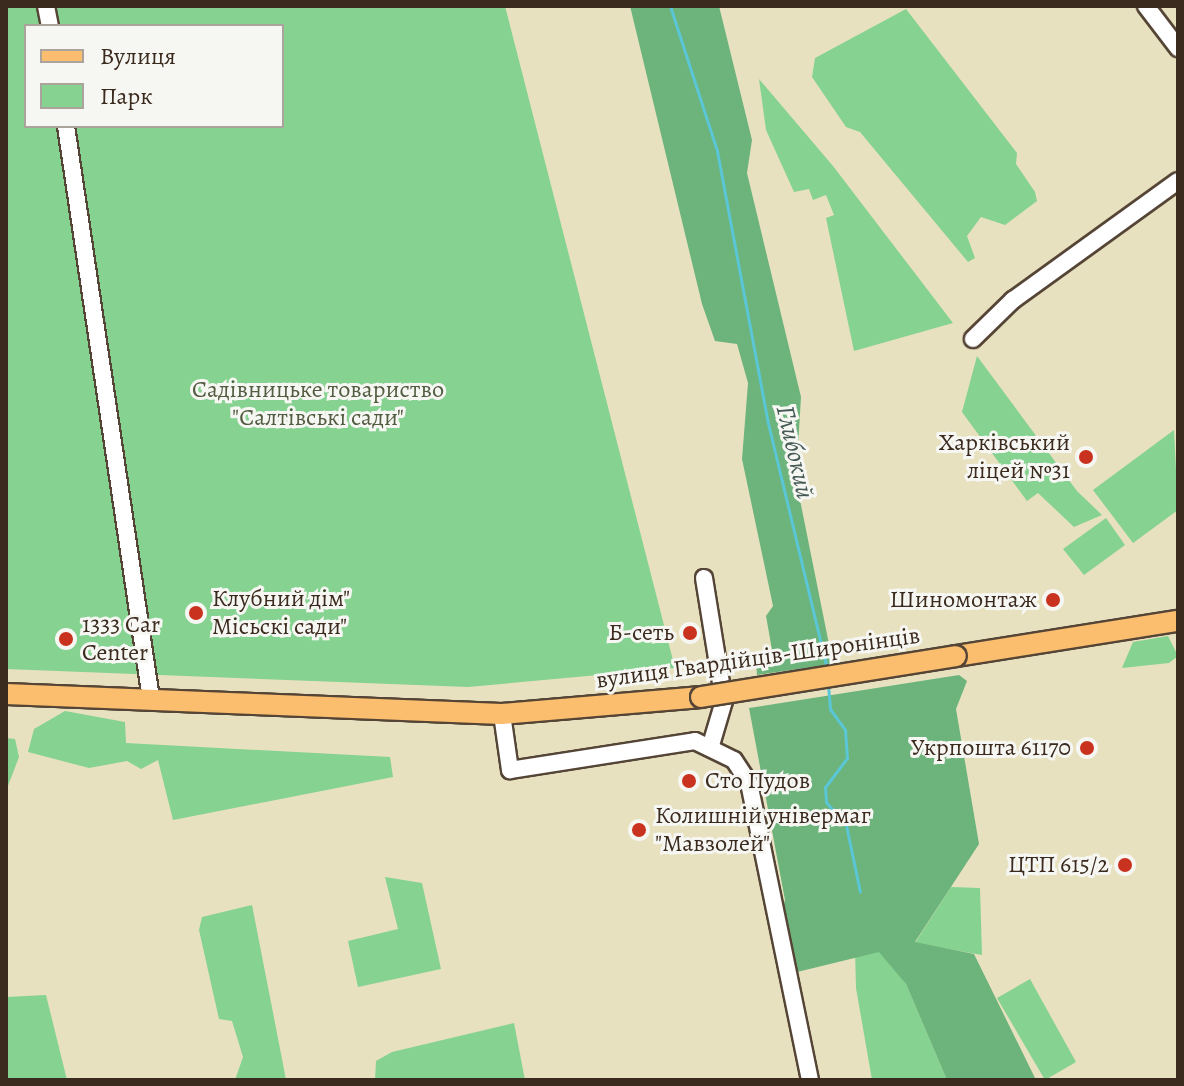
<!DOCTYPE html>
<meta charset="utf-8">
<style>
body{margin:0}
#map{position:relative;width:1184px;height:1086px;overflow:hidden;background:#e8e1c0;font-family:Alegreya,serif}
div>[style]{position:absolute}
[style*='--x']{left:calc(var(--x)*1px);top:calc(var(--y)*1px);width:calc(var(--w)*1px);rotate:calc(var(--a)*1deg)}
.green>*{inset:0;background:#85d291}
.forest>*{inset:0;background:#6cb47b}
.stream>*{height:3px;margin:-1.5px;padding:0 1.5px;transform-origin:1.5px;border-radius:1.5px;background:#5bc6d5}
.roads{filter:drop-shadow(2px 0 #554536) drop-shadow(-2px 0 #554536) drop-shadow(0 2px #554536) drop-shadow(0 -2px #554536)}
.minor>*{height:16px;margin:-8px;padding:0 8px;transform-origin:8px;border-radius:8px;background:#fff}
.major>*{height:20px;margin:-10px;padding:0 10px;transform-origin:10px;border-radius:10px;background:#fbbe6e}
.bridges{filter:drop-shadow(2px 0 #554536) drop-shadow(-2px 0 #554536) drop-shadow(0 2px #554536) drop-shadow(0 -2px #554536)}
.major-bridge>*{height:20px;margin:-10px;padding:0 10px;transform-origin:10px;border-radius:10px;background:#fbbe6e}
.dots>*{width:22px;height:22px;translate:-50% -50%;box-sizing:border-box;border:4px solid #f6f6f2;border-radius:50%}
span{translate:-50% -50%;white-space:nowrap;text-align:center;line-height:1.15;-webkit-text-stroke:6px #f6f6f2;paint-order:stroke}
.park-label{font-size:24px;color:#515c40}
.poi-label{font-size:24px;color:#3b2a1e}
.right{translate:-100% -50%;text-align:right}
.left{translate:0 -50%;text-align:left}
.street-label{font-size:24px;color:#3b2a1e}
.water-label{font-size:26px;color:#455955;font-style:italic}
.frame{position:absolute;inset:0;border:8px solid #3b2a1e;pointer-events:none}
.legend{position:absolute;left:24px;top:24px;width:260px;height:104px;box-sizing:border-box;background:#f6f6f2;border:2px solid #aba49d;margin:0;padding:10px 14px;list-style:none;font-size:24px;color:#3b2a1e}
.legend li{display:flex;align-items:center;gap:16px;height:40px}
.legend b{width:40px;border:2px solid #aba49d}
</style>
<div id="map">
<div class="green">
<div style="clip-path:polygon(evenodd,6px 6px,505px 6px,675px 668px,468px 687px,6px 669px,6px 6px,26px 26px,282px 26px,282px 126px,26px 126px,26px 26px)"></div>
<div style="clip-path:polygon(906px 9px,1017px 153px,1016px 164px,1035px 192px,1037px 201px,1005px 225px,981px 217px,967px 236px,975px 258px,968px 262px,860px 132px,846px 127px,812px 77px,815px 58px)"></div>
<div style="clip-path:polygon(759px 79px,833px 166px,953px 323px,854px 351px,826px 218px,834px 215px,826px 195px,813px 200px,809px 189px,794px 192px,766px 130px)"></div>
<div style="clip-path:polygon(977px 356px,1077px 491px,1102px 515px,1074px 527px,1038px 493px,1027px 501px,962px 412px)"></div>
<div style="clip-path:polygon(1174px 430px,1178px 510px,1133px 543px,1093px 490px)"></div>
<div style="clip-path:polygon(1106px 518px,1125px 545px,1084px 575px,1063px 549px)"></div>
<div style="clip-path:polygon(1168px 636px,1178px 656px,1169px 663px,1122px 668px,1133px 642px)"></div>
<div style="clip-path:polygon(65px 711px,125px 722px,126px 743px,390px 757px,393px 777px,173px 820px,158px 760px,141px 769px,127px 761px,89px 768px,28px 752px,34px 729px)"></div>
<div style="clip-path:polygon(6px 738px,15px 739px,19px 757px,6px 791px)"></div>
<div style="clip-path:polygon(385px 877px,422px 883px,441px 969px,358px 987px,348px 941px,398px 929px)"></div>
<div style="clip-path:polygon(951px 887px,980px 888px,982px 955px,915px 943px)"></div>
<div style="clip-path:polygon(252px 905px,283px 1064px,286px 1080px,235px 1080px,243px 1057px,232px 1021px,219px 1019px,199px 930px,202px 917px)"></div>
<div style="clip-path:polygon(854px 910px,906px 984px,947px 1080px,872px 1080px,856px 988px)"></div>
<div style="clip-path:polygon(1030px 979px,1076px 1062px,1045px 1080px,997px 998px)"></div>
<div style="clip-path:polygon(46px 995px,67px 1080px,6px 1080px,6px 997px)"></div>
<div style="clip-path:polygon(514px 1023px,525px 1080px,375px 1080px,376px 1061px,392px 1052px)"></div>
</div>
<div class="forest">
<div style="clip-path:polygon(630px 6px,719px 6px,752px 140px,747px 173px,801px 397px,796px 480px,833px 664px,757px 675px,756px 662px,772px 650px,766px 616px,773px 606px,742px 459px,748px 383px,737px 344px,715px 341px,702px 304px)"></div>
<div style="clip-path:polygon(959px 675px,967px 681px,956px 709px,979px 844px,915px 942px,974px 954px,1036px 1080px,947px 1080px,906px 984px,879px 952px,789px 974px,778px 920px,785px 900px,749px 708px)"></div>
</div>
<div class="stream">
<div style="--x:670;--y:6;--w:152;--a:72"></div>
<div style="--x:717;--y:151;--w:273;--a:79.4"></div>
<div style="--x:767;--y:419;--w:257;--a:76.5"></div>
<div style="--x:828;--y:685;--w:24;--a:85"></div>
<div style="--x:830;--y:709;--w:26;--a:54"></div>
<div style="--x:845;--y:730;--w:28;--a:86"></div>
<div style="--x:847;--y:758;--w:36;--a:127"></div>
<div style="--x:825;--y:787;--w:15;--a:86"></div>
<div style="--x:826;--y:802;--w:30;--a:49"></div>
<div style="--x:846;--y:825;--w:68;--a:78.2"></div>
</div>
<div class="roads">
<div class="minor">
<div style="--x:46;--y:6;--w:20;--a:79"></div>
<div style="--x:1146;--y:6;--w:53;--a:52.7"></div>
<div style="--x:66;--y:126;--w:579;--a:81.56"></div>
<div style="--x:973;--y:339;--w:56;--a:-44.3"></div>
<div style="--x:1013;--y:300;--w:203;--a:-35.8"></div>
<div style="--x:704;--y:578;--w:125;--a:80.8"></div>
<div style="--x:724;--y:701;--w:46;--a:106.5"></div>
<div style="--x:502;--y:714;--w:57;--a:81.9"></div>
<div style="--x:510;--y:770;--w:187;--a:-8.9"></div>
<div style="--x:695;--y:741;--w:43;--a:26"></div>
<div style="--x:734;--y:760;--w:27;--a:57"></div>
<div style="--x:749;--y:783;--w:303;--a:78.4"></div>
</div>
<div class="major">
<div style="--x:956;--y:656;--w:225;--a:-9"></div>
<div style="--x:6;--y:694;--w:496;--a:2.3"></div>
<div style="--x:502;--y:714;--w:200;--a:-4.9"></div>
</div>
</div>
<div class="bridges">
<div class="major-bridge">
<div style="--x:701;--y:697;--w:258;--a:-9.1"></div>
</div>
</div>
<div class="dots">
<div style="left:1086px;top:457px;background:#c8321e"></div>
<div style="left:1053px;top:600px;background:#c8321e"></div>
<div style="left:196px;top:613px;background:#c8321e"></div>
<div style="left:690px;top:633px;background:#c8321e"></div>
<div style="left:66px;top:639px;background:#c8321e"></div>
<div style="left:1087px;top:748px;background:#c8321e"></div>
<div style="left:689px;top:781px;background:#c8321e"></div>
<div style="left:639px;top:830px;background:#c8321e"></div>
<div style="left:1125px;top:865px;background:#c8321e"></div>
</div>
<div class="park-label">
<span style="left:318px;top:404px">Садівницьке товариство<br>"Салтівські сади"</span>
</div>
<div class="poi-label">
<span class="right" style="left:1070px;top:457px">Харківський<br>ліцей №31</span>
<span class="left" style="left:212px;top:613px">Клубний дім"<br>Місьскі сади"</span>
<span class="right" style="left:1037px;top:600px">Шиномонтаж</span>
<span class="left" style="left:82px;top:639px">1333 Car<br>Center</span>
<span class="right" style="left:674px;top:633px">Б-сеть</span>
<span class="right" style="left:1071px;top:748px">Укрпошта 61170</span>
<span class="left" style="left:705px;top:781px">Сто Пудов</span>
<span class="left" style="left:655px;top:830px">Колишній універмаг<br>"Мавзолей"</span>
<span class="right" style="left:1109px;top:865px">ЦТП 615/2</span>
</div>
<div class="street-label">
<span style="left:758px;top:658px;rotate:-8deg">вулиця Гвардійців-Широнінців</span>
</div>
<div class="water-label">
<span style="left:795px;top:452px;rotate:77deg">Глибокий</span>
</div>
<div class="frame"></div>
<ul class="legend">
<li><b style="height:10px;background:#fbbe6e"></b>Вулиця</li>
<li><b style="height:22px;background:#85d291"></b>Парк</li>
</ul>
</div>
